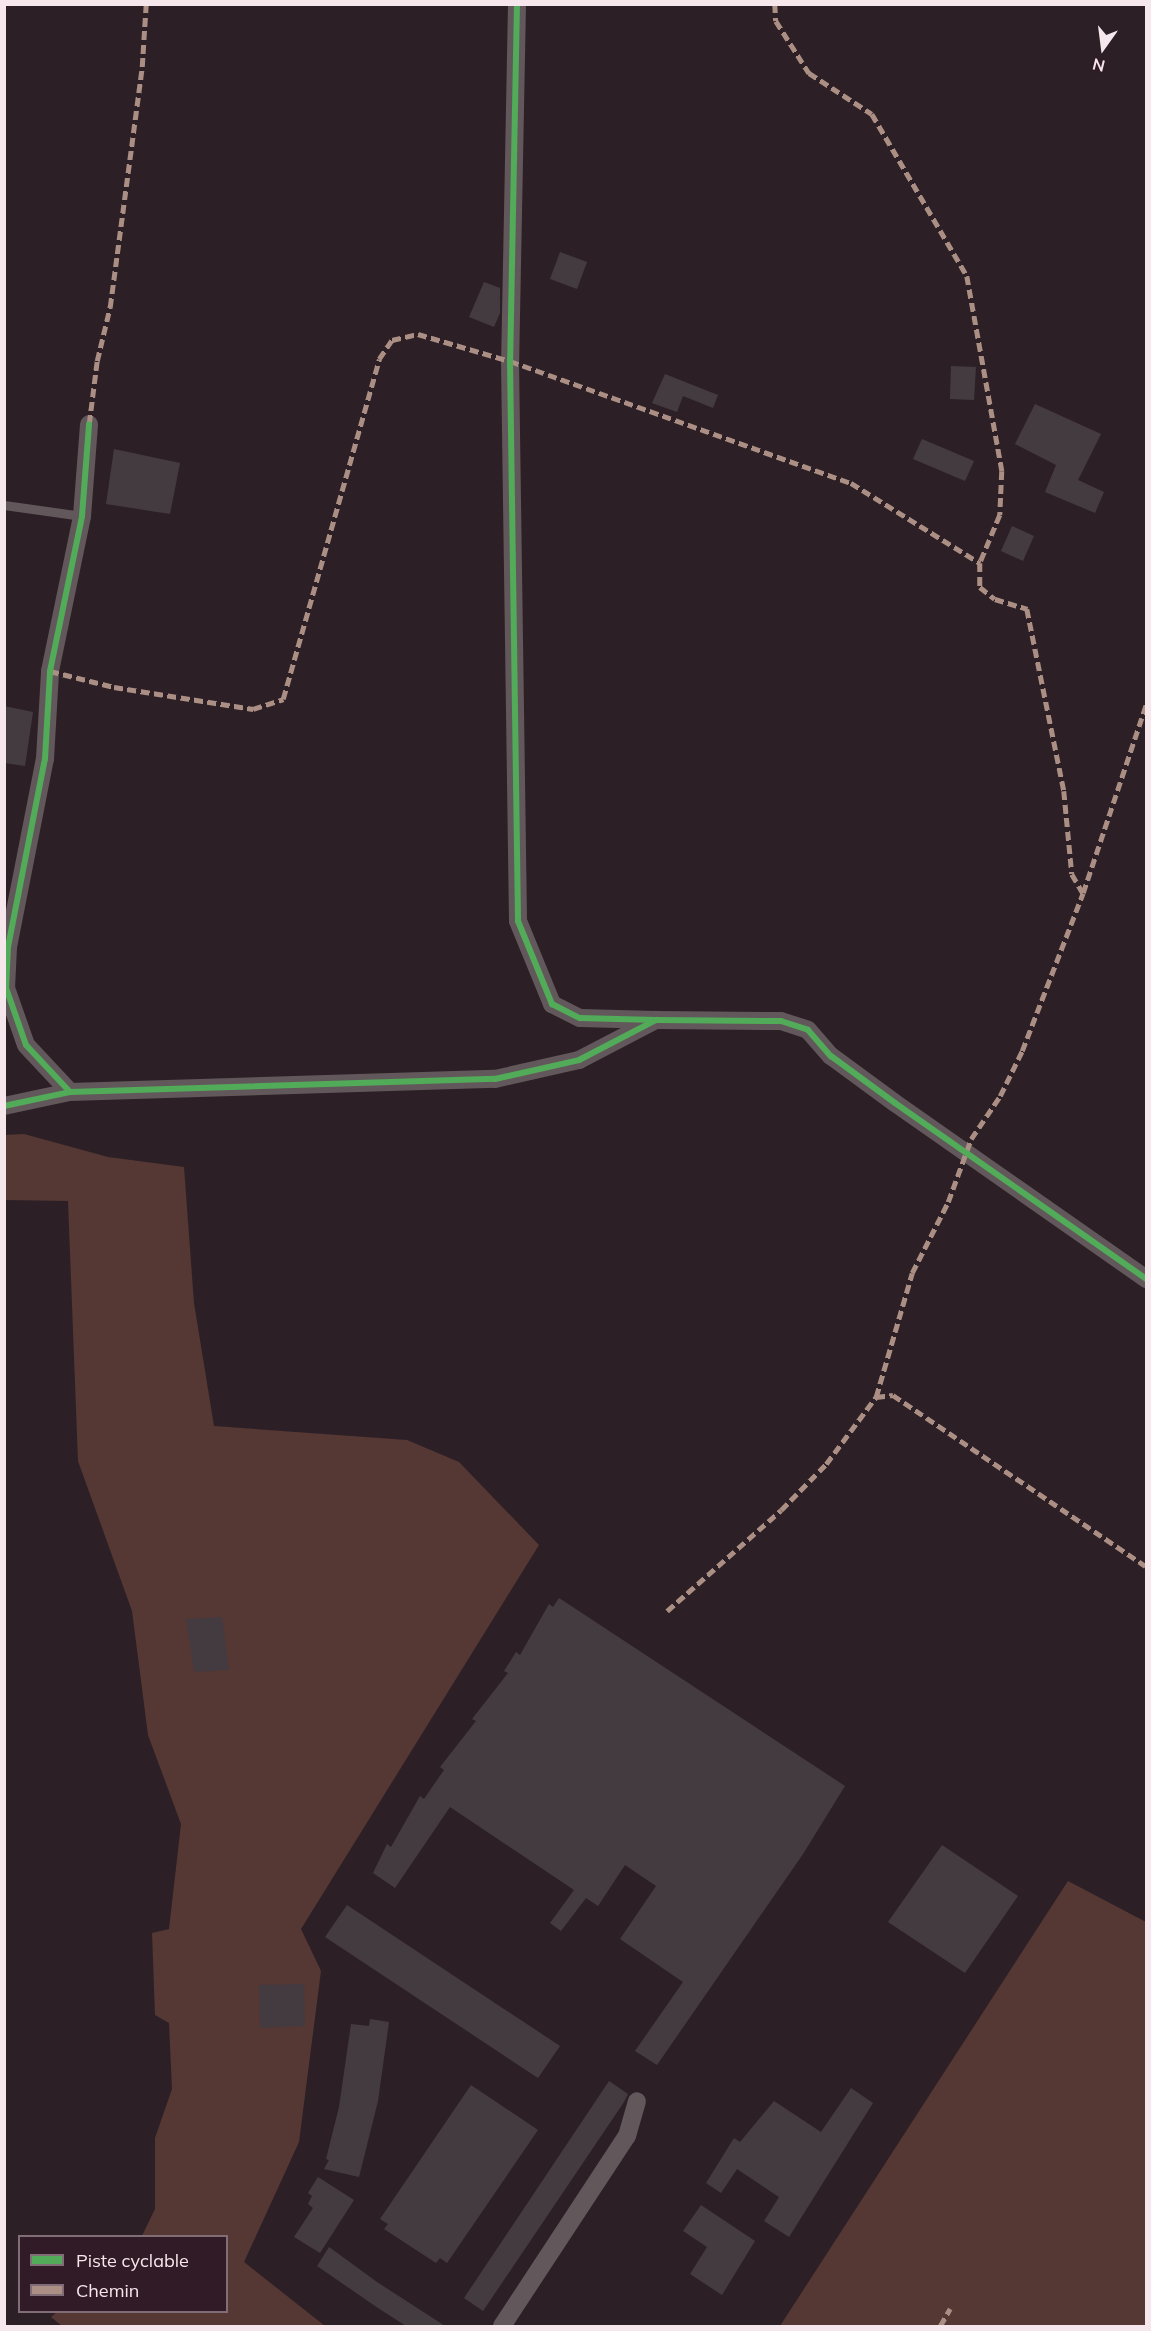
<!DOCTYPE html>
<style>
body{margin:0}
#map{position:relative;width:1151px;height:2331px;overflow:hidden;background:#2c2026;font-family:Mulish,sans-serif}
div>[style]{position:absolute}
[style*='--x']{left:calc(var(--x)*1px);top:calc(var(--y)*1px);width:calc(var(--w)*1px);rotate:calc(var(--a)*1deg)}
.green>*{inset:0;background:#553734}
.building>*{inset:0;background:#443b41}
.service>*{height:9px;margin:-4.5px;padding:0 4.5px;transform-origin:4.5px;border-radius:4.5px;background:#62585b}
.minor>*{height:18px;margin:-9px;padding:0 9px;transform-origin:9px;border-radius:9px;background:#62585b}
.quiet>*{height:4.5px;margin-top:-2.25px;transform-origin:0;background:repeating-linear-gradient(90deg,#ac8f84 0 9px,transparent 0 13.5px)}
.cycleway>*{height:6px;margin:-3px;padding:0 3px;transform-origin:3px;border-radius:3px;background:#51ab58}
span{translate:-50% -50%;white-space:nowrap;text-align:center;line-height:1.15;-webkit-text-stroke:4.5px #311b26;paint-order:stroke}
.frame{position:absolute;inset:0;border:6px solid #f6e7ed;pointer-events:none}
.legend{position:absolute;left:18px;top:2235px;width:210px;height:78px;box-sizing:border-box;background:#311b26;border:2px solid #806d76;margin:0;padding:8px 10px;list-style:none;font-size:18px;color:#f6e7ed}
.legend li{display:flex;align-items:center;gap:12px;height:30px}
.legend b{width:30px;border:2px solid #806d76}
.north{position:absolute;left:1073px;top:18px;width:60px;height:60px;-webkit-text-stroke:4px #311b26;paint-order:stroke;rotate:194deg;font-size:16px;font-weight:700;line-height:24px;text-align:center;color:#f6e7ed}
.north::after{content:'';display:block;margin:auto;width:21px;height:27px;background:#f6e7ed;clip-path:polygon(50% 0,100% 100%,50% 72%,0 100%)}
</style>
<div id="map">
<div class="green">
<div style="clip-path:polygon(24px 1134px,108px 1157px,184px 1167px,194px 1303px,214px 1426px,407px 1440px,459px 1462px,539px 1545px,301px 1929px,321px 1971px,299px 2142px,244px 2262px,325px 2326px,62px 2326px,51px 2317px,57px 2312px,226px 2312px,226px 2236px,142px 2236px,155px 2209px,155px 2138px,172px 2089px,169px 2023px,155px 2015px,152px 1933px,169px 1929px,181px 1824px,148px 1735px,132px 1611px,78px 1461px,68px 1201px,5px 1200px,4px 1135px)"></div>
<div style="clip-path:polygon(1068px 1881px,1146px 1922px,1146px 2326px,780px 2326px)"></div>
</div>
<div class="building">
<div style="clip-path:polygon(560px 252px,587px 262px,577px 289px,550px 279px)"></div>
<div style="clip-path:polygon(484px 282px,500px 288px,500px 313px,494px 327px,469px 317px)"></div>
<div style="clip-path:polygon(951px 366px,976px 367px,974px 400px,950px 399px)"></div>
<div style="clip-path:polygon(665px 374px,718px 395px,713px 408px,683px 396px,677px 412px,652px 403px)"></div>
<div style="clip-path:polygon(1035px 404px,1101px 434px,1078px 480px,1104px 492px,1095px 513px,1045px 492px,1056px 465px,1015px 444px)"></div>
<div style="clip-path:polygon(922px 439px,974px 461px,965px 481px,913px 459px)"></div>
<div style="clip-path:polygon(114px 449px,180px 463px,170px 514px,106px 504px)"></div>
<div style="clip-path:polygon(1012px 526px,1034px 536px,1023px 561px,1001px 551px)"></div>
<div style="clip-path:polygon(4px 706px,33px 712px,25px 766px,4px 763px)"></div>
<div style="clip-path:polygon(559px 1598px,845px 1786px,803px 1854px,657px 2065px,635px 2051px,683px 1982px,620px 1939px,656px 1886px,625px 1865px,598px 1906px,586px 1898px,561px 1931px,550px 1923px,574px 1890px,450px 1807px,395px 1888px,373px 1873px,387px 1844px,391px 1847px,420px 1796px,424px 1799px,444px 1770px,440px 1767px,476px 1721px,472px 1719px,508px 1673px,504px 1671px,516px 1652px,520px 1655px,549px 1604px,553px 1607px)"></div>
<div style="clip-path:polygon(222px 1617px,229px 1670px,194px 1672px,186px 1619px)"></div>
<div style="clip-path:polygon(942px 1845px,1018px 1896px,965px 1973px,888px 1922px)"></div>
<div style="clip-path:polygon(347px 1905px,560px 2046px,538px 2078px,325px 1937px)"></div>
<div style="clip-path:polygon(304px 1984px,305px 2026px,260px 2028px,259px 1985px)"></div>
<div style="clip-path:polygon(370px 2019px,389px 2022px,378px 2101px,359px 2177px,324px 2169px,329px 2160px,326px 2159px,339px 2107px,351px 2024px,369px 2026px)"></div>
<div style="clip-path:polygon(609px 2081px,628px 2094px,624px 2102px,483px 2311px,464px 2298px)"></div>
<div style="clip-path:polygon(471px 2085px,538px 2130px,447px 2263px,440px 2258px,436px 2263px,384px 2229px,388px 2224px,380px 2219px)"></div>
<div style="clip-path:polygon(851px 2088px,873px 2103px,789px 2237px,764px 2221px,779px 2197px,737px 2169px,721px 2193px,706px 2183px,734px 2138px,740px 2142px,774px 2101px,821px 2132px)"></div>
<div style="clip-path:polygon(318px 2177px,354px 2200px,320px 2253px,294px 2237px,313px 2208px,308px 2204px,312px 2196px,308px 2193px)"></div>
<div style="clip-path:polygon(701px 2205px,755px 2241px,722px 2295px,690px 2274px,707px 2247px,683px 2231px)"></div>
<div style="clip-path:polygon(329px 2247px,377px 2282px,445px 2326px,406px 2326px,378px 2308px,317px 2266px)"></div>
</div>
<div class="service">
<div style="--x:4;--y:505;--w:79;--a:8"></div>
</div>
<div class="minor">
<div style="--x:517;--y:4;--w:357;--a:91.1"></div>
<div style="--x:510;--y:361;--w:560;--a:89.18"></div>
<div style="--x:518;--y:921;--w:90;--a:67.7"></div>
<div style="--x:552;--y:1004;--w:31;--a:27"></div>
<div style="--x:580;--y:1018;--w:76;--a:1.5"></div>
<div style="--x:70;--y:1092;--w:64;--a:-133.1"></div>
<div style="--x:26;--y:1045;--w:60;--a:-109.3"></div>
<div style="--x:6;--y:988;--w:41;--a:-87.2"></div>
<div style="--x:8;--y:947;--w:192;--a:-78.9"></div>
<div style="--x:45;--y:759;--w:88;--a:-86.7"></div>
<div style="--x:50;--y:671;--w:158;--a:-78.3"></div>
<div style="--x:82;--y:516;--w:92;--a:-85.6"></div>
<div style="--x:4;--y:1106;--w:67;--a:-12"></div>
<div style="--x:70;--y:1092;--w:425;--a:-1.8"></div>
<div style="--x:495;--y:1079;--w:86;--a:-12.7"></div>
<div style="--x:579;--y:1060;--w:87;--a:-27.5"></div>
<div style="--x:656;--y:1020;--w:125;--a:0.5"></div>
<div style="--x:781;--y:1021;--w:28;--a:18"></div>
<div style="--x:808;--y:1030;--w:35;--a:49"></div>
<div style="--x:831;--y:1056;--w:79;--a:36.3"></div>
<div style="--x:895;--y:1103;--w:307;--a:35"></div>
<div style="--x:502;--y:2326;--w:227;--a:-56.7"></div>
<div style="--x:627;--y:2136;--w:36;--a:-74"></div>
</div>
<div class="quiet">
<div style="--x:775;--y:4;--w:17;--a:87"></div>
<div style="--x:776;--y:21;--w:62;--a:57.6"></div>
<div style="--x:809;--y:73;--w:75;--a:33.1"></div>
<div style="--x:872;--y:114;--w:188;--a:59.6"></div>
<div style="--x:967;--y:276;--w:198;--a:79.8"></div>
<div style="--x:1002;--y:471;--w:44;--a:92.6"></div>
<div style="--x:1000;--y:515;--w:52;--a:112.6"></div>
<div style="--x:980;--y:563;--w:24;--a:90"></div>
<div style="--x:980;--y:587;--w:19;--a:39"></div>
<div style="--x:995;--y:599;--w:34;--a:17"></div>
<div style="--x:1027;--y:609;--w:186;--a:78.5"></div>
<div style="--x:1064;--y:791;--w:83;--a:84.5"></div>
<div style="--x:1072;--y:874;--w:22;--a:60"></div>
<div style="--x:89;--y:424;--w:64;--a:-82.8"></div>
<div style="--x:97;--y:361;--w:56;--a:-76.5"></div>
<div style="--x:110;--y:307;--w:242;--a:-82.4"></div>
<div style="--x:142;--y:67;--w:63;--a:-86.4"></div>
<div style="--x:50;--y:671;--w:66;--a:14"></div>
<div style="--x:114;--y:687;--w:141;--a:9"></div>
<div style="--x:253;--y:709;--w:32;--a:-18"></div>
<div style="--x:283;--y:699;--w:353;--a:-74.2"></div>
<div style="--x:379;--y:359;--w:23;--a:-56"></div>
<div style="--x:392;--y:340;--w:27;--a:-13"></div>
<div style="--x:418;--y:334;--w:96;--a:16.4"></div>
<div style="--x:510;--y:361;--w:362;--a:19.7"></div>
<div style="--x:851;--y:483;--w:152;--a:31.8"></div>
<div style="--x:876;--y:1397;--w:129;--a:-73.8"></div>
<div style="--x:912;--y:1273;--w:80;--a:-63.1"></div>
<div style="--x:948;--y:1202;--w:67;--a:-69.9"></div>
<div style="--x:971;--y:1139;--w:52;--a:-56"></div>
<div style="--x:1000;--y:1096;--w:50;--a:-63.9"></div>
<div style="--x:1022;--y:1051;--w:169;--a:-68.9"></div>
<div style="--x:1083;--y:893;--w:198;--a:-71.5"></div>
<div style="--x:667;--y:1611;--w:152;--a:-41.5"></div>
<div style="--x:781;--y:1510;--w:64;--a:-45.6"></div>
<div style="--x:826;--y:1464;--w:84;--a:-53.3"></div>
<div style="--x:876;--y:1397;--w:17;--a:-7"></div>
<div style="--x:893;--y:1395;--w:305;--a:34.1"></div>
<div style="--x:940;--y:2326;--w:20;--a:-60"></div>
</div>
<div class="cycleway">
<div style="--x:517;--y:4;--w:357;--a:91.1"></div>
<div style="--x:510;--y:361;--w:560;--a:89.18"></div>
<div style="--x:518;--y:921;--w:90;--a:67.7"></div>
<div style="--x:552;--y:1004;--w:31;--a:27"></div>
<div style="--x:580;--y:1018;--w:75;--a:1.5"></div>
<div style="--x:70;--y:1092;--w:64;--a:-133.1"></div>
<div style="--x:26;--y:1045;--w:60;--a:-109.3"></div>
<div style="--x:6;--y:988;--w:41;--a:-87.2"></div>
<div style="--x:8;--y:947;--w:192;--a:-78.9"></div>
<div style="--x:45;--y:759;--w:88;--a:-86.7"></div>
<div style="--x:50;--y:671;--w:158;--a:-78.3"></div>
<div style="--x:82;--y:516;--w:92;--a:-85.6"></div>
<div style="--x:4;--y:1106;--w:67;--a:-12"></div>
<div style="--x:70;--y:1092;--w:425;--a:-1.8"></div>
<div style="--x:495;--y:1079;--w:86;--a:-12.7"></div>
<div style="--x:579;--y:1060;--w:87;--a:-27.5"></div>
<div style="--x:656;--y:1020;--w:125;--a:0.5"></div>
<div style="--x:781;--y:1021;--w:28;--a:18"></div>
<div style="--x:808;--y:1030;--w:35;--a:49"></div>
<div style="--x:831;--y:1056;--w:79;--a:36.3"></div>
<div style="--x:895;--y:1103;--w:307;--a:35"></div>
</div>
<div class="frame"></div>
<ul class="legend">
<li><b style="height:8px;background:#51ab58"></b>Piste cyclable</li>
<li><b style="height:8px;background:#ac8f84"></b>Chemin</li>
</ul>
<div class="north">N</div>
</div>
